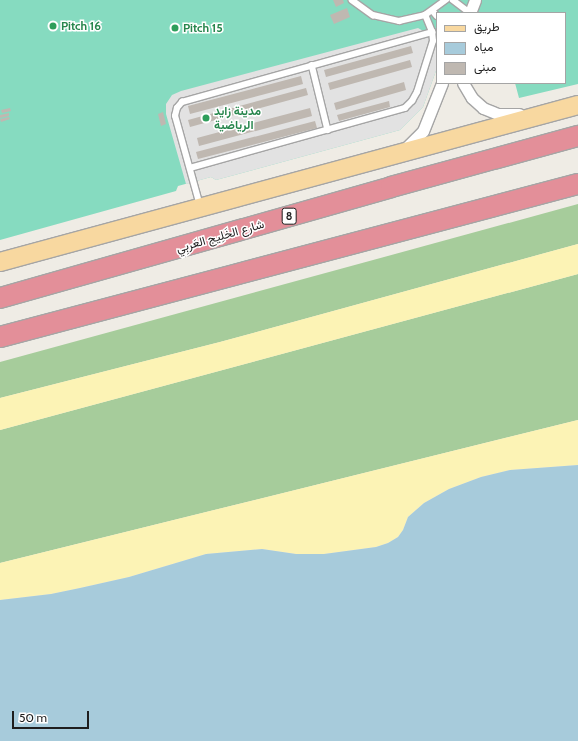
<!DOCTYPE html>
<meta charset="utf-8">
<style>
body{margin:0}
#map{position:relative;width:578px;height:741px;overflow:hidden;background:#efece5;font-family:Cabin,Vazirmatn,sans-serif}
div>[style]{position:absolute}
[style*='--x']{left:calc(var(--x)*1px);top:calc(var(--y)*1px);width:calc(var(--w)*1px);rotate:calc(var(--a)*1deg)}
.forest>*{inset:0;background:#a6cc9b}
.sand>*{inset:0;background:#fcf3b5}
.pitch>*{inset:0;background:#86dbc0}
.parking>*{inset:0;background:#e2e2e2}
.water>*{inset:0;background:#a7cbdb}
.building>*{inset:0;background:#bfb8b1}
.roads{filter:drop-shadow(1px 0 #a5a5a5) drop-shadow(-1px 0 #a5a5a5) drop-shadow(0 1px #a5a5a5) drop-shadow(0 -1px #a5a5a5)}
.lane>*{height:5.5px;margin:-2.75px;padding:0 2.75px;transform-origin:2.75px;border-radius:2.75px;background:#fff}
.street>*{height:11px;margin:-5.5px;padding:0 5.5px;transform-origin:5.5px;border-radius:5.5px;background:#fff}
.primary>*{height:18px;margin:-9px;padding:0 9px;transform-origin:9px;border-radius:9px;background:#f8d8a0}
.highway>*{height:20px;margin:-10px;padding:0 10px;transform-origin:10px;border-radius:10px;background:#e38f99}
.dots>*{width:11px;height:11px;translate:-50% -50%;box-sizing:border-box;border:2px solid #fff;border-radius:50%}
span{translate:-50% -50%;white-space:nowrap;text-align:center;line-height:1.15;-webkit-text-stroke:3px #fff;paint-order:stroke}
.shield-label span{padding:1px 3px;background:#fff;border:1px solid;border-radius:3px;-webkit-text-stroke-width:0}
.shield-label{font-size:11px;color:#1e1e1e;font-weight:700}
.leisure-label{font-size:12px;color:#27864d;font-weight:700}
.left{translate:0 -50%;text-align:left}
.street-label{font-size:12px;color:#1e1e1e}
.legend{position:absolute;left:436px;top:12px;width:130px;height:72px;box-sizing:border-box;background:#fff;border:1px solid #a5a5a5;margin:0;padding:5px 7px;list-style:none;font-size:12px;color:#1e1e1e}
.legend li{display:flex;align-items:center;gap:8px;height:20px}
.legend b{width:20px;border:1px solid #a5a5a5}
.scale{position:absolute;left:12px;top:711px;width:77px;height:18px;box-sizing:border-box;border:2px solid #1e1e1e;border-top:0;padding-left:5px;font-size:12px;line-height:14px;white-space:nowrap;color:#1e1e1e;-webkit-text-stroke:3px #fff;paint-order:stroke}
</style>
<div id="map">
<div class="forest">
<div style="clip-path:polygon(578px 204px,578px 244px,220px 342px,0 398px,0 362px)"></div>
<div style="clip-path:polygon(578px 274px,578px 420px,0 563px,0 430px)"></div>
</div>
<div class="sand">
<div style="clip-path:polygon(578px 244px,578px 274px,0 430px,0 398px,220px 342px)"></div>
<div style="clip-path:polygon(578px 420px,578px 465px,510px 470px,481px 477px,449px 489px,424px 503px,408px 517px,403px 530px,398px 537px,388px 543px,376px 547px,324px 554px,296px 554px,262px 549px,206px 554px,129px 577px,80px 588px,51px 594px,0 600px,0 563px)"></div>
</div>
<div class="pitch">
<div style="clip-path:polygon(0 0,578px 0,578px 84px,519px 98px,515px 83px,565px 83px,565px 13px,437px 13px,437px 68px,423px 107px,400px 130px,216px 180px,211px 177px,178px 186px,176px 191px,0 240px)"></div>
</div>
<div class="parking">
<div style="clip-path:polygon(418px 28px,437px 39px,437px 68px,423px 107px,400px 130px,216px 180px,211px 177px,186px 184px,166px 114px,166px 104px,172px 95px,181px 91px)"></div>
</div>
<div class="water">
<div style="clip-path:polygon(578px 465px,578px 741px,0 741px,0 600px,51px 594px,80px 588px,129px 577px,206px 554px,262px 549px,296px 554px,324px 554px,376px 547px,388px 543px,398px 537px,403px 530px,408px 517px,424px 503px,449px 489px,481px 477px,510px 470px)"></div>
</div>
<div class="building">
<div style="clip-path:polygon(333px 0,343px 0,344px 3px,336px 7px)"></div>
<div style="clip-path:polygon(347px 8px,350px 17px,334px 24px,330px 15px)"></div>
<div style="clip-path:polygon(411px 46px,413px 53px,326px 77px,324px 70px)"></div>
<div style="clip-path:polygon(410px 60px,412px 67px,330px 90px,328px 83px)"></div>
<div style="clip-path:polygon(301px 76px,303px 84px,190px 114px,188px 106px)"></div>
<div style="clip-path:polygon(404px 82px,406px 90px,336px 110px,334px 103px)"></div>
<div style="clip-path:polygon(306px 88px,308px 95px,190px 127px,188px 120px)"></div>
<div style="clip-path:polygon(389px 101px,390px 107px,339px 121px,337px 115px)"></div>
<div style="clip-path:polygon(10px 108px,11px 111px,2px 113px,1px 110px)"></div>
<div style="clip-path:polygon(310px 108px,312px 116px,199px 146px,197px 138px)"></div>
<div style="clip-path:polygon(163px 112px,166px 124px,161px 126px,158px 114px)"></div>
<div style="clip-path:polygon(9px 113px,9px 116px,0 118px,0 115px)"></div>
<div style="clip-path:polygon(9px 117px,10px 119px,1px 122px,0 119px)"></div>
<div style="clip-path:polygon(315px 121px,317px 128px,198px 159px,196px 152px)"></div>
</div>
<div class="roads">
<div class="lane">
<div style="--x:352;--y:0;--w:26;--a:36"></div>
<div style="--x:373;--y:15;--w:27;--a:13"></div>
<div style="--x:399;--y:21;--w:27;--a:-13"></div>
<div style="--x:425;--y:15;--w:26;--a:-36"></div>
<div style="--x:453;--y:0;--w:21;--a:37"></div>
<div style="--x:433;--y:11;--w:6;--a:51"></div>
<div style="--x:312;--y:65;--w:67;--a:76.2"></div>
<div style="--x:190;--y:168;--w:223;--a:-15.6"></div>
<div style="--x:405;--y:108;--w:10;--a:-45"></div>
<div style="--x:412;--y:101;--w:10;--a:-61"></div>
<div style="--x:417;--y:92;--w:53;--a:-72.6"></div>
<div style="--x:433;--y:41;--w:9;--a:-96"></div>
<div style="--x:432;--y:32;--w:18;--a:-112"></div>
<div style="--x:200;--y:206;--w:93;--a:-105.5"></div>
<div style="--x:175;--y:116;--w:8;--a:-76"></div>
<div style="--x:177;--y:108;--w:8;--a:-50"></div>
<div style="--x:182;--y:102;--w:260;--a:-15.6"></div>
</div>
<div class="street">
<div style="--x:470;--y:13;--w:14;--a:-69"></div>
<div style="--x:463;--y:83;--w:17;--a:59"></div>
<div style="--x:472;--y:98;--w:15;--a:42"></div>
<div style="--x:483;--y:108;--w:16;--a:22"></div>
<div style="--x:498;--y:114;--w:21;--a:0"></div>
<div style="--x:405;--y:149;--w:25;--a:-45"></div>
<div style="--x:423;--y:131;--w:52;--a:-68.4"></div>
</div>
<div class="primary">
<div style="--x:0;--y:262;--w:599;--a:-15.2"></div>
</div>
<div class="highway">
<div style="--x:0;--y:298;--w:406;--a:-15.8"></div>
<div style="--x:391;--y:187;--w:194;--a:-15.3"></div>
<div style="--x:0;--y:337;--w:598;--a:-14.83"></div>
</div>
</div>
<div class="dots">
<div style="left:53px;top:26px;background:#2e9e5b"></div>
<div style="left:175px;top:28px;background:#2e9e5b"></div>
<div style="left:206px;top:118px;background:#2e9e5b"></div>
</div>
<div class="shield-label">
<span style="left:289px;top:216px">8</span>
</div>
<div class="leisure-label">
<span class="left" style="left:61px;top:26px">Pitch 16</span>
<span class="left" style="left:183px;top:28px">Pitch 15</span>
<span class="left" style="left:214px;top:118px">مدينة زايد<br>الرياضية</span>
</div>
<div class="street-label">
<span style="left:220px;top:236px;rotate:-16deg">شارع الخَلِيج العَربِي</span>
</div>
<ul class="legend">
<li><b style="height:5px;background:#f8d8a0"></b>طريق</li>
<li><b style="height:11px;background:#a7cbdb"></b>مياه</li>
<li><b style="height:11px;background:#bfb8b1"></b>مبنى</li>
</ul>
<div class="scale">50 m</div>
</div>
